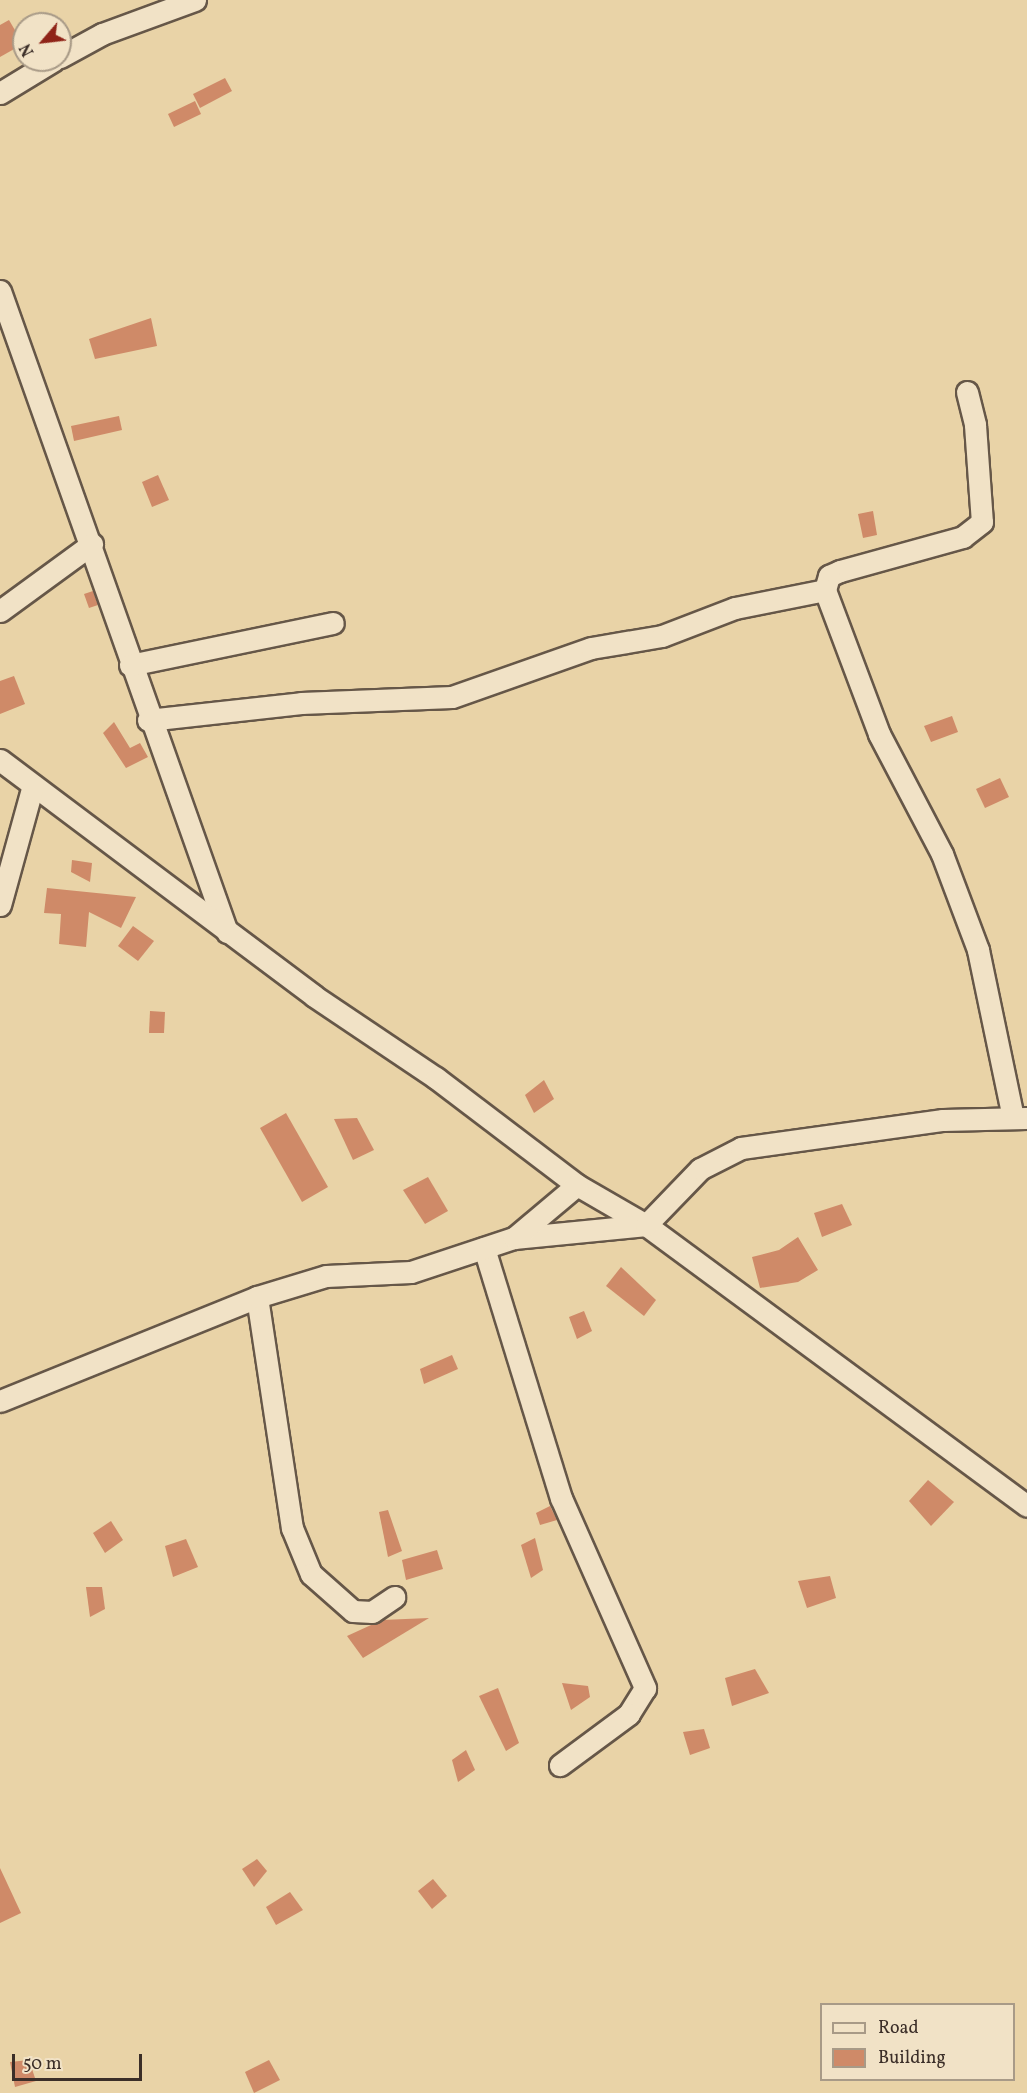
<!DOCTYPE html>
<style>
body{margin:0}
#map{position:relative;width:1027px;height:2093px;overflow:hidden;background:#e9d3a7;font-family:Vollkorn,serif}
div>[style]{position:absolute}
[style*='--x']{left:calc(var(--x)*1px);top:calc(var(--y)*1px);width:calc(var(--w)*1px);rotate:calc(var(--a)*1deg)}
.building>*{inset:0;background:#cf8a68}
.roads{filter:drop-shadow(2px 0 #665748) drop-shadow(-2px 0 #665748) drop-shadow(0 2px #665748) drop-shadow(0 -2px #665748)}
.minor>*{height:21px;margin:-10.5px;padding:0 10.5px;transform-origin:10.5px;border-radius:10.5px;background:#f1e2c6}
span{translate:-50% -50%;white-space:nowrap;text-align:center;line-height:1.15;-webkit-text-stroke:6px #f1e2c6;paint-order:stroke}
.legend{position:absolute;left:820px;top:2003px;width:195px;height:78px;box-sizing:border-box;background:#f1e2c6;border:2px solid #a89a87;margin:0;padding:8px 10px;list-style:none;font-size:18px;color:#3b2e28}
.legend li{display:flex;align-items:center;gap:12px;height:30px}
.legend b{width:30px;border:2px solid #a89a87}
.north{position:absolute;left:12px;top:12px;width:60px;height:60px;box-sizing:border-box;background:#f1e2c6;border:2px solid #a89a87;border-radius:50%;rotate:242deg;font-size:16px;font-weight:700;line-height:24px;text-align:center;color:#3b2e28}
.north::after{content:'';display:block;margin:auto;width:21px;height:27px;background:#8f2418;clip-path:polygon(50% 0,100% 100%,50% 72%,0 100%)}
.scale{position:absolute;left:12px;top:2054px;width:130px;height:27px;box-sizing:border-box;border:3px solid #3b2e28;border-top:0;padding-left:8px;font-size:18px;line-height:21px;white-space:nowrap;color:#3b2e28;-webkit-text-stroke:4px #f1e2c6;paint-order:stroke}
</style>
<div id="map">
<div class="building">
<div style="clip-path:polygon(9px 20px,23px 44px,0 57px,0 25px)"></div>
<div style="clip-path:polygon(225px 78px,232px 91px,200px 108px,193px 94px)"></div>
<div style="clip-path:polygon(195px 101px,201px 114px,174px 127px,168px 114px)"></div>
<div style="clip-path:polygon(151px 318px,157px 346px,95px 359px,89px 339px)"></div>
<div style="clip-path:polygon(119px 416px,122px 430px,74px 441px,71px 426px)"></div>
<div style="clip-path:polygon(158px 475px,169px 500px,152px 507px,142px 482px)"></div>
<div style="clip-path:polygon(873px 511px,877px 535px,863px 538px,858px 514px)"></div>
<div style="clip-path:polygon(93px 591px,98px 605px,89px 608px,84px 594px)"></div>
<div style="clip-path:polygon(14px 676px,25px 704px,0 714px,0 681px)"></div>
<div style="clip-path:polygon(952px 716px,958px 732px,931px 742px,924px 726px)"></div>
<div style="clip-path:polygon(114px 722px,130px 748px,140px 743px,148px 757px,126px 768px,103px 733px)"></div>
<div style="clip-path:polygon(1000px 778px,1009px 797px,985px 808px,976px 789px)"></div>
<div style="clip-path:polygon(72px 860px,92px 863px,90px 882px,71px 872px)"></div>
<div style="clip-path:polygon(47px 888px,136px 897px,121px 928px,89px 912px,86px 947px,59px 944px,61px 914px,44px 913px)"></div>
<div style="clip-path:polygon(133px 926px,154px 941px,138px 961px,118px 946px)"></div>
<div style="clip-path:polygon(150px 1011px,165px 1012px,164px 1033px,149px 1033px)"></div>
<div style="clip-path:polygon(544px 1080px,554px 1099px,534px 1113px,525px 1095px)"></div>
<div style="clip-path:polygon(286px 1113px,328px 1187px,302px 1202px,260px 1128px)"></div>
<div style="clip-path:polygon(357px 1118px,374px 1150px,353px 1160px,334px 1119px)"></div>
<div style="clip-path:polygon(428px 1177px,448px 1211px,425px 1224px,403px 1190px)"></div>
<div style="clip-path:polygon(842px 1204px,852px 1225px,822px 1237px,814px 1213px)"></div>
<div style="clip-path:polygon(798px 1237px,818px 1270px,798px 1282px,760px 1288px,752px 1257px,779px 1250px)"></div>
<div style="clip-path:polygon(621px 1267px,656px 1300px,644px 1316px,606px 1286px)"></div>
<div style="clip-path:polygon(584px 1311px,592px 1331px,577px 1339px,569px 1317px)"></div>
<div style="clip-path:polygon(452px 1355px,458px 1369px,424px 1384px,420px 1369px)"></div>
<div style="clip-path:polygon(928px 1480px,954px 1502px,931px 1526px,909px 1501px)"></div>
<div style="clip-path:polygon(550px 1506px,557px 1520px,540px 1525px,536px 1513px)"></div>
<div style="clip-path:polygon(388px 1510px,402px 1551px,388px 1557px,379px 1512px)"></div>
<div style="clip-path:polygon(111px 1521px,123px 1540px,105px 1553px,93px 1533px)"></div>
<div style="clip-path:polygon(535px 1538px,543px 1570px,531px 1578px,521px 1545px)"></div>
<div style="clip-path:polygon(186px 1539px,198px 1567px,173px 1577px,165px 1546px)"></div>
<div style="clip-path:polygon(437px 1550px,443px 1569px,406px 1580px,402px 1560px)"></div>
<div style="clip-path:polygon(830px 1576px,836px 1598px,807px 1608px,798px 1581px)"></div>
<div style="clip-path:polygon(86px 1587px,102px 1587px,105px 1609px,90px 1617px)"></div>
<div style="clip-path:polygon(429px 1618px,363px 1658px,347px 1636px,382px 1620px)"></div>
<div style="clip-path:polygon(755px 1669px,769px 1693px,732px 1706px,725px 1678px)"></div>
<div style="clip-path:polygon(562px 1683px,588px 1686px,590px 1697px,571px 1710px)"></div>
<div style="clip-path:polygon(498px 1688px,519px 1743px,506px 1751px,479px 1696px)"></div>
<div style="clip-path:polygon(704px 1729px,710px 1748px,690px 1755px,683px 1732px)"></div>
<div style="clip-path:polygon(466px 1750px,475px 1770px,458px 1782px,452px 1760px)"></div>
<div style="clip-path:polygon(257px 1859px,267px 1871px,254px 1887px,242px 1869px)"></div>
<div style="clip-path:polygon(0 1868px,21px 1913px,0 1923px)"></div>
<div style="clip-path:polygon(433px 1879px,447px 1896px,432px 1909px,418px 1891px)"></div>
<div style="clip-path:polygon(290px 1892px,303px 1910px,276px 1925px,266px 1907px)"></div>
<div style="clip-path:polygon(29px 2060px,36px 2081px,15px 2087px,10px 2062px)"></div>
<div style="clip-path:polygon(269px 2060px,280px 2080px,254px 2093px,245px 2072px)"></div>
</div>
<div class="roads">
<div class="minor">
<div style="--x:60;--y:57;--w:48;--a:-28.7"></div>
<div style="--x:102;--y:34;--w:99;--a:-20.1"></div>
<div style="--x:0;--y:93;--w:63;--a:-31.4"></div>
<div style="--x:0;--y:291;--w:680;--a:70.5"></div>
<div style="--x:967;--y:392;--w:34;--a:76"></div>
<div style="--x:975;--y:425;--w:97;--a:85.9"></div>
<div style="--x:982;--y:522;--w:24;--a:142"></div>
<div style="--x:963;--y:537;--w:128;--a:164.5"></div>
<div style="--x:840;--y:571;--w:12;--a:156"></div>
<div style="--x:829;--y:576;--w:15;--a:106"></div>
<div style="--x:825;--y:590;--w:154;--a:69.4"></div>
<div style="--x:879;--y:734;--w:136;--a:62.3"></div>
<div style="--x:942;--y:854;--w:103;--a:69.4"></div>
<div style="--x:978;--y:950;--w:171;--a:78.2"></div>
<div style="--x:0;--y:611;--w:114;--a:-36.1"></div>
<div style="--x:130;--y:665;--w:207;--a:-11.7"></div>
<div style="--x:148;--y:720;--w:154;--a:-6.3"></div>
<div style="--x:301;--y:703;--w:151;--a:-2.3"></div>
<div style="--x:452;--y:697;--w:147;--a:-19.4"></div>
<div style="--x:591;--y:648;--w:72;--a:-9.6"></div>
<div style="--x:662;--y:636;--w:78;--a:-21"></div>
<div style="--x:735;--y:608;--w:92;--a:-11.3"></div>
<div style="--x:0;--y:760;--w:393;--a:36.9"></div>
<div style="--x:314;--y:996;--w:147;--a:33.9"></div>
<div style="--x:436;--y:1078;--w:177;--a:37.2"></div>
<div style="--x:577;--y:1185;--w:80;--a:30.1"></div>
<div style="--x:646;--y:1225;--w:473;--a:36.4"></div>
<div style="--x:0;--y:905;--w:124;--a:-74.6"></div>
<div style="--x:514;--y:1238;--w:133;--a:-5.6"></div>
<div style="--x:646;--y:1225;--w:78;--a:-46"></div>
<div style="--x:700;--y:1169;--w:46;--a:-27.1"></div>
<div style="--x:741;--y:1148;--w:204;--a:-7.9"></div>
<div style="--x:943;--y:1120;--w:83;--a:-1.4"></div>
<div style="--x:484;--y:1248;--w:262;--a:72.9"></div>
<div style="--x:561;--y:1498;--w:208;--a:66.1"></div>
<div style="--x:645;--y:1688;--w:31;--a:122"></div>
<div style="--x:629;--y:1714;--w:86;--a:143.5"></div>
<div style="--x:257;--y:1297;--w:234;--a:81.4"></div>
<div style="--x:292;--y:1528;--w:50;--a:67.6"></div>
<div style="--x:311;--y:1574;--w:56;--a:41.4"></div>
<div style="--x:353;--y:1611;--w:19;--a:3"></div>
<div style="--x:372;--y:1612;--w:27;--a:-34"></div>
<div style="--x:0;--y:1401;--w:277;--a:-22"></div>
<div style="--x:257;--y:1297;--w:72;--a:-16.9"></div>
<div style="--x:326;--y:1276;--w:85;--a:-2.7"></div>
<div style="--x:411;--y:1272;--w:108;--a:-18.3"></div>
<div style="--x:514;--y:1238;--w:82;--a:-40.1"></div>
</div>
</div>
<ul class="legend">
<li><b style="height:8px;background:#f1e2c6"></b>Road</li>
<li><b style="height:16px;background:#cf8a68"></b>Building</li>
</ul>
<div class="north">N</div>
<div class="scale">50 m</div>
</div>
